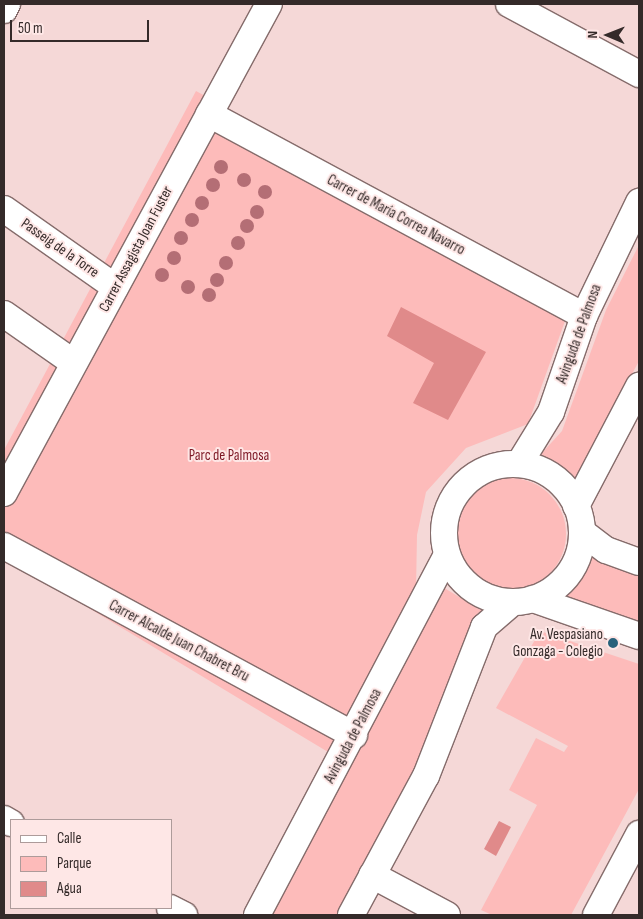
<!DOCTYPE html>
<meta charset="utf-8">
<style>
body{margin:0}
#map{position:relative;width:643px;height:919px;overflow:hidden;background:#f5d8d7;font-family:"Sofia Sans Condensed",sans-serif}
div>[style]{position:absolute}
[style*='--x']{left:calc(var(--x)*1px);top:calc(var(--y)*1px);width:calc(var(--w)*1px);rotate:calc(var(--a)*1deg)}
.green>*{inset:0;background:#fdbbba}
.round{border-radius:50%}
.water>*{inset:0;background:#e08a8a}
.roads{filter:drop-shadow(1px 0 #856c6b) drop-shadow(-1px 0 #856c6b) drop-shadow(0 1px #856c6b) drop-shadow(0 -1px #856c6b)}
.minor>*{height:26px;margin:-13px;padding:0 13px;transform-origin:13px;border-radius:13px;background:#fff}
.minor>.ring{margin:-13px;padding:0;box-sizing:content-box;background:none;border:26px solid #fff;border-radius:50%}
.trees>*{width:14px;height:14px;margin:-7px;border-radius:50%;background:#b46e75}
.dots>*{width:14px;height:14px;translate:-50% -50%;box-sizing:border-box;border:2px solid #fee7e6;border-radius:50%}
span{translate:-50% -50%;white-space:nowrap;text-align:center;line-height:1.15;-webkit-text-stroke:4px #fee7e6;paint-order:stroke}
.street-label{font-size:15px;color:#342a29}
.park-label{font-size:15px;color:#7e1825}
.poi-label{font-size:15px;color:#342a29}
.right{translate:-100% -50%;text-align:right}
.frame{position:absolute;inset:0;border:5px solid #342a29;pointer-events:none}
.legend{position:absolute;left:10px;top:819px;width:162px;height:90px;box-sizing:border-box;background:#fee7e6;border:1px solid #ad9b9a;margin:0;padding:6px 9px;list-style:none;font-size:15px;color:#342a29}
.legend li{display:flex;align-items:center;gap:10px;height:25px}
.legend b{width:25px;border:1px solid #ad9b9a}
.north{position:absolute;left:583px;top:10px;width:50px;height:50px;-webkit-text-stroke:4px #fee7e6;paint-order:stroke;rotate:271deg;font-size:14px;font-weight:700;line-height:20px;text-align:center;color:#342a29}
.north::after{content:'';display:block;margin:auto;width:18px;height:22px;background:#342a29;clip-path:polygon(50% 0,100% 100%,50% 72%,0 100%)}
.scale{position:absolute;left:10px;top:20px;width:139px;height:22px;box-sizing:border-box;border:2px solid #342a29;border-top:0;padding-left:6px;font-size:15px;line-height:18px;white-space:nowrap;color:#342a29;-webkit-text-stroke:4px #fee7e6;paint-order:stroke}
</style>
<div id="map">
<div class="green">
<div style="clip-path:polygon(196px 91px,574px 296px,528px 424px,466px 448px,426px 492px,417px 535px,416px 590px,333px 755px,4px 557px,4px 450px)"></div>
<div style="clip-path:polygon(639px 245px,639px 361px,575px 479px,541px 454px,562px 431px,606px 310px)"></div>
<div class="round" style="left:454px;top:478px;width:112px;height:112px"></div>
<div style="clip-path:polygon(592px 551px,639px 570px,639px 628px,564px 602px)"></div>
<div style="clip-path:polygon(441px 586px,484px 612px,465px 638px,411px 787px,342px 915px,268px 915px)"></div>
<div style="clip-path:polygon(540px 631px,639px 664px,639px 789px,571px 915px,492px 915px,481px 910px,537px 805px,509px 790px,536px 738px,564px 752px,568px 746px,496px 708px)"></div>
</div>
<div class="water">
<div style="clip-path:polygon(401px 307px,486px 352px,448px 420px,413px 403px,434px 363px,387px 336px)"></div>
<div style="clip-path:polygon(499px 821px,511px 827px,496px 856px,484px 849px)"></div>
</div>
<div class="roads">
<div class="minor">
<div style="--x:509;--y:4;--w:148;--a:28.3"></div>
<div style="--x:4;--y:10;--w:7;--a:-63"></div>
<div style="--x:209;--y:114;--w:426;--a:28.3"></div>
<div style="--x:4;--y:209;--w:136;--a:35.1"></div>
<div style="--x:4;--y:314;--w:85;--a:35"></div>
<div style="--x:519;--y:464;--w:61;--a:-58.4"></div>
<div style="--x:551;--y:412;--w:102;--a:-71"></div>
<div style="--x:584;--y:316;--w:127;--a:-64.2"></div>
<div class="ring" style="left:444px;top:464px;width:112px;height:112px"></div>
<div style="--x:4;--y:493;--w:556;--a:-61.55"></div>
<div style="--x:576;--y:506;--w:136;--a:-62.3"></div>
<div style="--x:582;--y:532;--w:30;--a:37"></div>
<div style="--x:606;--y:550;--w:35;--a:20"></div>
<div style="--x:4;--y:546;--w:398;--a:28.4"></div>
<div style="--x:533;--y:599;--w:112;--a:19.2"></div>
<div style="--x:4;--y:819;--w:8;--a:30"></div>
<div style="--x:372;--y:875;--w:85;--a:28.1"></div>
<div style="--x:170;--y:908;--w:16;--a:27"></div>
<div style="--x:257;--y:915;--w:407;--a:-62.2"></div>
<div style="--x:351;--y:915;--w:158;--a:-61.7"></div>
<div style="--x:426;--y:776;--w:160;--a:-68.7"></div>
<div style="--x:484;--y:627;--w:38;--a:-41"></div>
<div style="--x:596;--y:915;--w:92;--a:-62"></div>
</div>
</div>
<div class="trees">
<div style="left:221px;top:167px"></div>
<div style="left:244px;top:180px"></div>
<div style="left:213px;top:185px"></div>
<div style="left:265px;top:192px"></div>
<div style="left:202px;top:203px"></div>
<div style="left:257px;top:212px"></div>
<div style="left:192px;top:220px"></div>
<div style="left:247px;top:226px"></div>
<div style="left:181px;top:238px"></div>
<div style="left:238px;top:243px"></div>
<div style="left:174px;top:258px"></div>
<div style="left:226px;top:263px"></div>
<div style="left:162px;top:275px"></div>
<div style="left:217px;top:280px"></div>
<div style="left:188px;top:287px"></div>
<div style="left:209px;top:295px"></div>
</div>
<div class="dots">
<div style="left:613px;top:643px;background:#29627b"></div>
</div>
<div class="street-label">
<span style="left:396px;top:215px;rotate:28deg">Carrer de María Correa Navarro</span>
<span style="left:60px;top:248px;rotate:35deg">Passeig de la Torre</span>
<span style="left:136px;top:249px;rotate:-62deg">Carrer Assagista Joan Fuster</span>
<span style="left:579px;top:334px;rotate:-70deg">Avinguda de Palmosa</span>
<span style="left:179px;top:641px;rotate:28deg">Carrer Alcalde Juan Chabret Bru</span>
<span style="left:353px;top:736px;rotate:-62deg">Avinguda de Palmosa</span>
</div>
<div class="park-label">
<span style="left:229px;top:456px">Parc de Palmosa</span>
</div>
<div class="poi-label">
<span class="right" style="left:603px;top:643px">Av. Vespasiano<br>Gonzaga - Colegio</span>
</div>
<div class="frame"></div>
<ul class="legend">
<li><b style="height:6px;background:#fff"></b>Calle</li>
<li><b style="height:14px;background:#fdbbba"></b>Parque</li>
<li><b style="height:14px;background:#e08a8a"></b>Agua</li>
</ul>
<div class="north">N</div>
<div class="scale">50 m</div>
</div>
